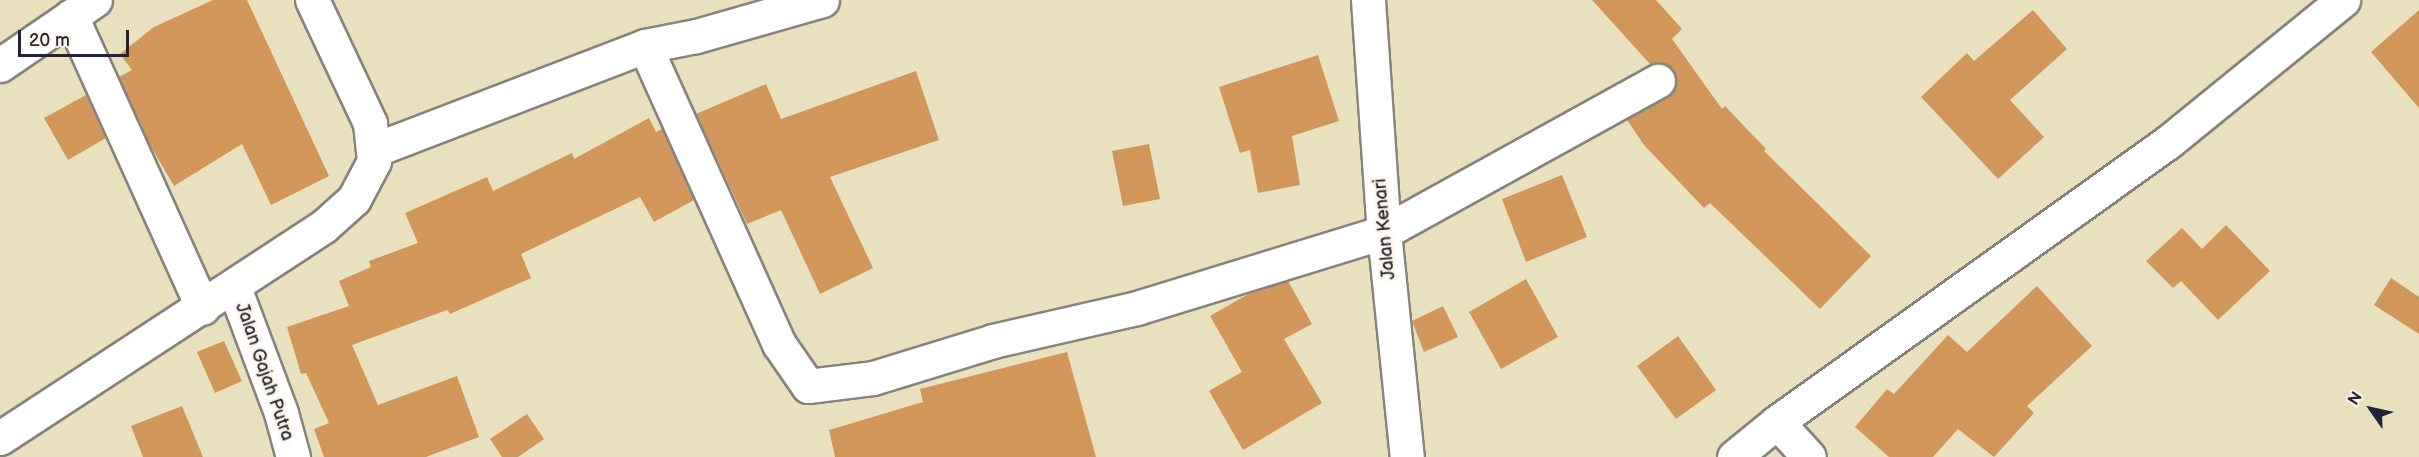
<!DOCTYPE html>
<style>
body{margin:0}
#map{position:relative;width:2419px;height:457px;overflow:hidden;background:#e9e1be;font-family:"Balsamiq Sans",sans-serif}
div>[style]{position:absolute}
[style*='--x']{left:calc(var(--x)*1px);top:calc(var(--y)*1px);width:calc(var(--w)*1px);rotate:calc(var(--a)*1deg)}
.building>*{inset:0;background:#d1975a}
.roads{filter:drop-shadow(2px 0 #86827c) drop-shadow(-2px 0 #86827c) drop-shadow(0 2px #86827c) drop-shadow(0 -2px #86827c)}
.minor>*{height:33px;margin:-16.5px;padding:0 16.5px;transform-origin:16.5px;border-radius:16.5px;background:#fff}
span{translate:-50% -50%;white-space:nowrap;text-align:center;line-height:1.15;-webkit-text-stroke:5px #fcf5e5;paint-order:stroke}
.street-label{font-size:18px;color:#22223b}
.north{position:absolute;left:2341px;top:379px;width:60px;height:60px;-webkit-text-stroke:4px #fcf5e5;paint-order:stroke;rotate:304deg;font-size:16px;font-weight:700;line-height:24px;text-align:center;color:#22223b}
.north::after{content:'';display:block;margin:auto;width:21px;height:27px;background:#22223b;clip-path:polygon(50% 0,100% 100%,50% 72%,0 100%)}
.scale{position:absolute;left:18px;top:30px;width:111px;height:27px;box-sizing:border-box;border:3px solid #22223b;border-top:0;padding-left:8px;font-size:18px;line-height:21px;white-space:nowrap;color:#22223b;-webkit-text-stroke:4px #fcf5e5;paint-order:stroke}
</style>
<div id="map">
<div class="building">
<div style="clip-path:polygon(213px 0,247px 0,329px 176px,271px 205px,242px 144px,174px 186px,150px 145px,119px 77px,132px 70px,120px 54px,154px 27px)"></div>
<div style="clip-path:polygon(1592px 0,1656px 0,1682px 29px,1672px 39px,1722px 109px,1725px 106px,1766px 149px,1764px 151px,1871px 256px,1820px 309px,1710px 203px,1704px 208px,1644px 145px,1627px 120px,1674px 91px,1675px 72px,1667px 65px,1650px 64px)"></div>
<div style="clip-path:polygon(2033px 10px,2067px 49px,2010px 100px,2044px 137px,1998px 179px,1921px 97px,1967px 53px,1974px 61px)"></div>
<div style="clip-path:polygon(2419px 10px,2419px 108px,2371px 52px)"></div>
<div style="clip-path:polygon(1318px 55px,1339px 121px,1292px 136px,1300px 185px,1258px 193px,1250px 150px,1240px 153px,1219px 87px)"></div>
<div style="clip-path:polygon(916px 71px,939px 140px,830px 177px,873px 268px,820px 294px,781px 210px,747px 224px,696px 114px,766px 84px,781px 119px)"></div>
<div style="clip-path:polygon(86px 95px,106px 138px,68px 160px,44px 118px)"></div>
<div style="clip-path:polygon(649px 118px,656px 132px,662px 129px,694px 200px,654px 222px,640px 197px,521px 254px,531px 278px,450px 314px,447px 310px,352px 345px,378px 405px,457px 376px,479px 437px,426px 457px,324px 457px,314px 429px,329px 423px,306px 373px,301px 374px,287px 327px,349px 306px,339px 281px,371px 267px,369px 261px,418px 243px,405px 213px,487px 177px,493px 191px,572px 153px,574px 159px)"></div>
<div style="clip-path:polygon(1149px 144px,1160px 199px,1123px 206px,1112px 151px)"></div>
<div style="clip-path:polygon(1562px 175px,1587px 237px,1526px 262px,1502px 199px)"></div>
<div style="clip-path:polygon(2226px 225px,2270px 271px,2218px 320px,2181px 281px,2173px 288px,2146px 261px,2182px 228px,2202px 249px)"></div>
<div style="clip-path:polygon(2391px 278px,2419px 297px,2419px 334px,2374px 305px)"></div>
<div style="clip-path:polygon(1526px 279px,1558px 337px,1501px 369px,1469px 312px)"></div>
<div style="clip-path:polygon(1288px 281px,1312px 324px,1284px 339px,1322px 403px,1243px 450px,1209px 391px,1242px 372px,1210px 316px,1250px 293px)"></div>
<div style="clip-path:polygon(2037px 286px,2092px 346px,2027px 406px,2034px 413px,1994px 457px,1958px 429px,1933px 457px,1889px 457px,1855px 427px,1887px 389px,1894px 394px,1948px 335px,1967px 352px)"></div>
<div style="clip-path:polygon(1443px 306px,1458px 337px,1424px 352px,1412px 321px)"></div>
<div style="clip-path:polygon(1678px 336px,1716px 390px,1676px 419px,1637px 366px)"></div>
<div style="clip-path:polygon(224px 341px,242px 381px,215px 393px,197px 352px)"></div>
<div style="clip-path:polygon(1067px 352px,1096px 457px,835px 457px,829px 430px,923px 402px,920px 389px)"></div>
<div style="clip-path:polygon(182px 406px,203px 457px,143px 457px,131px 426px)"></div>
<div style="clip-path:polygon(527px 414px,544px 439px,518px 457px,502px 457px,490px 439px)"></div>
</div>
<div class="roads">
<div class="minor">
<div style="--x:1368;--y:0;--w:233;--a:86.1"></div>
<div style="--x:1384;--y:232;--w:226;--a:84.2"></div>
<div style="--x:71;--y:16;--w:320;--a:65.7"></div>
<div style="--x:645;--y:46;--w:327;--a:65.8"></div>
<div style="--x:779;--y:344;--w:51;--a:55.4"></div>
<div style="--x:808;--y:386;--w:65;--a:-7"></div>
<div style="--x:873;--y:378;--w:126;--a:-17.1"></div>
<div style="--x:993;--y:341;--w:148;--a:-12.9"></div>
<div style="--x:1137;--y:308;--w:258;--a:-17.1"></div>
<div style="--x:1384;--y:232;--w:313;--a:-28.9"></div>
<div style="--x:0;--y:65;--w:115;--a:-34.4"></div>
<div style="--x:374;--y:150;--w:290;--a:-21"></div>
<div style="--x:645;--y:46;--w:52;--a:-11.1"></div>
<div style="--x:696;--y:36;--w:131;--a:-15.9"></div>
<div style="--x:234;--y:287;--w:134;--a:69.5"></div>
<div style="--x:281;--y:413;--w:46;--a:74.7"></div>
<div style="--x:1777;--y:422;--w:47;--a:47.6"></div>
<div style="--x:0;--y:438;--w:387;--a:-33.2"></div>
<div style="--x:324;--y:226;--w:40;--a:-42"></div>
<div style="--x:354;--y:199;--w:43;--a:-62.2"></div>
<div style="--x:374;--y:161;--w:38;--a:-96"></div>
<div style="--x:370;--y:123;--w:136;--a:-115.2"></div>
<div style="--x:1734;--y:457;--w:55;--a:-39.1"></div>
<div style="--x:1777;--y:422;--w:480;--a:-35.6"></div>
<div style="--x:2167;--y:143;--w:227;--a:-39.1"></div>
</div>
</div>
<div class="street-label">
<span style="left:1385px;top:229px;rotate:-95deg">Jalan Kenari</span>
<span style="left:264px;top:372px;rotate:71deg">Jalan Gajah Putra</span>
</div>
<div class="north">N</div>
<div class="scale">20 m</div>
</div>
